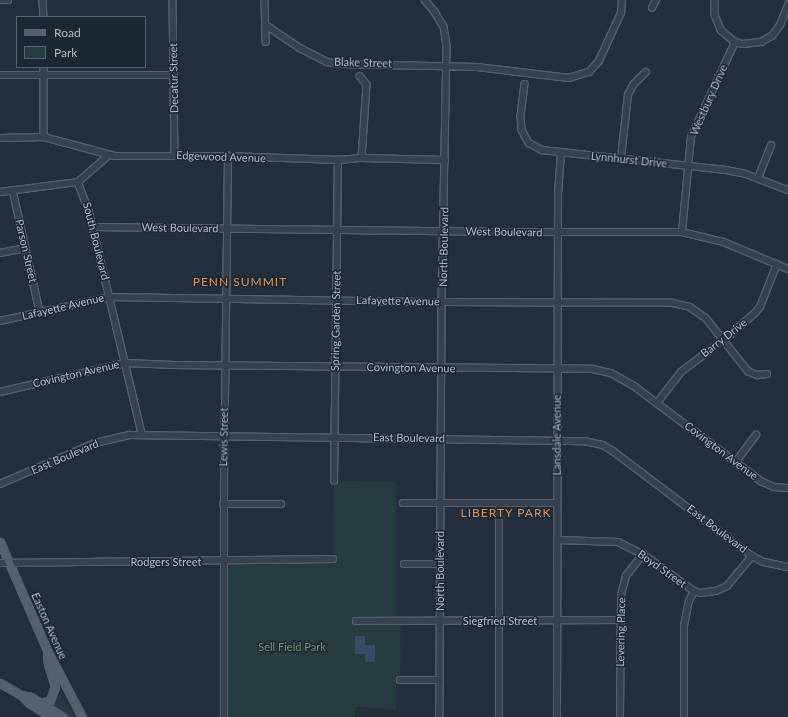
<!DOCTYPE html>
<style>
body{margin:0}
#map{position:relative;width:788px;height:717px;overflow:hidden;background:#242f3e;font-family:Lato,sans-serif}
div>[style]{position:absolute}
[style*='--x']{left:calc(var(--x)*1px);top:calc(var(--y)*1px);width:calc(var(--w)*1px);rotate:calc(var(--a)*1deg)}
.green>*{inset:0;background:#263c3f}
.water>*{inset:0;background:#394c67}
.roads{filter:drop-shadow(1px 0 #565f6c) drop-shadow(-1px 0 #565f6c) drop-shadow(0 1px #565f6c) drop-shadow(0 -1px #565f6c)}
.minor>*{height:5.5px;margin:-2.75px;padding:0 2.75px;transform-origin:2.75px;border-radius:2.75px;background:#38414e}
.major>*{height:7px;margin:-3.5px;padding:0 3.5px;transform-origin:3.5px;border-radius:3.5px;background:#56606e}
span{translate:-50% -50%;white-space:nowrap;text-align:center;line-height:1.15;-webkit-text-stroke:3px #1d2633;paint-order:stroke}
.street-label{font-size:11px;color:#b4bcc9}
.park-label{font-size:11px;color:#6b9a76}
.neighbourhood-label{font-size:12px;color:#d59563;letter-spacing:1px}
.legend{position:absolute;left:16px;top:16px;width:130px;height:52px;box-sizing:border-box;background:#1d2633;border:1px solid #59626f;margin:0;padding:5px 7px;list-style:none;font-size:12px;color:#b4bcc9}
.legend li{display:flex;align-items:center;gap:8px;height:20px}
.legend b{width:20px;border:1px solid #59626f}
</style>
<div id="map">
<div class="green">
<div style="clip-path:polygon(334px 481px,396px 482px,396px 621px,401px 622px,400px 680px,396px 685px,396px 709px,355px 707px,355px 717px,224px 717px,220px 562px,333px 559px)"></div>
<div style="clip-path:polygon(58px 693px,60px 694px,75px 717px,67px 717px,48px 705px,53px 701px)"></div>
</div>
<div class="water">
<div style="clip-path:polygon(355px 636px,365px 636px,365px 645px,375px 645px,375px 662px,365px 662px,365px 654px,355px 654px)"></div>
</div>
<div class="roads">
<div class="minor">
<div style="--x:0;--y:0;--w:8;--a:0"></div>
<div style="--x:43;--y:0;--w:17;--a:87"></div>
<div style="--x:173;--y:0;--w:156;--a:89.3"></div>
<div style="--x:265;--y:0;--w:42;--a:88.6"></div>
<div style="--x:425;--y:0;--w:16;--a:50"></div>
<div style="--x:435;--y:12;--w:17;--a:59"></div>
<div style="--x:444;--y:27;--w:19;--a:81"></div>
<div style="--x:447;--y:46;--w:256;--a:91.1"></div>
<div style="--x:442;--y:302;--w:415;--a:90.3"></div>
<div style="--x:715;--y:0;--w:15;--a:90"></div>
<div style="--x:715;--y:15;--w:16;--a:68"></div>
<div style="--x:721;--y:30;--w:18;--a:41"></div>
<div style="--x:735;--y:42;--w:8;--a:14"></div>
<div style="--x:743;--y:44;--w:18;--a:-6"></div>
<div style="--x:761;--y:42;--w:13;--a:-29"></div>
<div style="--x:772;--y:36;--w:14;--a:-54"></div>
<div style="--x:780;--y:25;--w:22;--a:-68"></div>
<div style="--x:652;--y:8;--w:9;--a:-63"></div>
<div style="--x:266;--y:25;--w:41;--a:34.1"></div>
<div style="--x:300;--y:48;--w:30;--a:27"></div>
<div style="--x:327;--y:62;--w:14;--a:8"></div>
<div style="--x:341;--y:64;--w:136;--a:1.3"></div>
<div style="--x:477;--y:67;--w:93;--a:6.8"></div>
<div style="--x:569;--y:78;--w:21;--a:-17"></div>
<div style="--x:589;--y:72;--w:15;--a:-48"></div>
<div style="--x:599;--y:61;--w:53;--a:-65.4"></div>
<div style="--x:621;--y:13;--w:13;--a:-86"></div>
<div style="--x:44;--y:67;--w:70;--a:90"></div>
<div style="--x:0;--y:75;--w:174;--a:0"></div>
<div style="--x:360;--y:76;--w:11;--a:52"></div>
<div style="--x:367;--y:85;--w:73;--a:93.9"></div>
<div style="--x:525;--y:84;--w:32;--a:97"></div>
<div style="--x:521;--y:116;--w:14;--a:86"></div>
<div style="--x:522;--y:130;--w:15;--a:62"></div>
<div style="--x:529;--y:143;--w:15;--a:28"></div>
<div style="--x:542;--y:150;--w:185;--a:6.2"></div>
<div style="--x:726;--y:170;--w:20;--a:11"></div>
<div style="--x:746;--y:174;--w:45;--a:20.9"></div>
<div style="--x:0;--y:138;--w:44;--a:-1.3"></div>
<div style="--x:44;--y:137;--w:73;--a:15"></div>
<div style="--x:115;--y:156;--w:113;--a:0"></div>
<div style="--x:228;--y:156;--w:110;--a:2.1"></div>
<div style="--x:338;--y:160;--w:24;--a:-5"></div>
<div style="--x:362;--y:158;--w:83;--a:1.4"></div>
<div style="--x:621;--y:158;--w:63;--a:-83.7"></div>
<div style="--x:628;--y:95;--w:11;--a:-63"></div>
<div style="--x:633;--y:85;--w:18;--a:-45"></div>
<div style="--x:758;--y:178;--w:35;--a:-68"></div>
<div style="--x:78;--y:182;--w:31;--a:69"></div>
<div style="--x:89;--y:211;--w:229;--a:76.6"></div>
<div style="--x:13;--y:190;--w:125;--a:77.5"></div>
<div style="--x:0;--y:192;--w:79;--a:-7.3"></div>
<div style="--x:78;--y:182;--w:41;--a:-41.1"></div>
<div style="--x:93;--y:227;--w:394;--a:0.7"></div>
<div style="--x:487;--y:232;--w:195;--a:0"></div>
<div style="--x:682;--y:232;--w:43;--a:13.4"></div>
<div style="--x:724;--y:242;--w:69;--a:22.9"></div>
<div style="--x:682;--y:232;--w:95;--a:-84.6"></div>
<div style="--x:691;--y:137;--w:105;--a:-65.1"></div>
<div style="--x:0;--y:253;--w:26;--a:-11"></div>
<div style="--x:0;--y:321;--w:113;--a:-12.3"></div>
<div style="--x:110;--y:297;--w:332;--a:0.9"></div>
<div style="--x:442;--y:302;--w:231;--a:0.2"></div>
<div style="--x:673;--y:303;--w:17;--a:13"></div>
<div style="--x:690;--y:307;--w:19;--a:35"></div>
<div style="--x:706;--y:318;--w:68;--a:51.6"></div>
<div style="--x:748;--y:371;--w:10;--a:24"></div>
<div style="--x:757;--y:375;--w:10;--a:-6"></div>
<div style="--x:0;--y:392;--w:129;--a:-13"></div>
<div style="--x:126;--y:363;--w:48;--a:2.4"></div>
<div style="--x:174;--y:365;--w:419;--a:0.5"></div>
<div style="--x:593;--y:369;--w:18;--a:13"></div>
<div style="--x:611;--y:373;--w:26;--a:29"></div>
<div style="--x:634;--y:386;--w:159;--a:36.8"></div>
<div style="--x:761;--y:481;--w:14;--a:25"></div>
<div style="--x:774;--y:487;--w:14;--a:4"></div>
<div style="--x:657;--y:403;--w:39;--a:-52"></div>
<div style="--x:681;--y:372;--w:63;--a:-37.2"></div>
<div style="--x:731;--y:334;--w:32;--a:-41"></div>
<div style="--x:755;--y:313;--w:8;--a:-50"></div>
<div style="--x:760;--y:307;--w:46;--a:-68.4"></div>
<div style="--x:735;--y:463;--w:35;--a:-53"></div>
<div style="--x:334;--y:481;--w:321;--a:-89.3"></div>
<div style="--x:0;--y:484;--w:103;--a:-23.3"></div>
<div style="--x:95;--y:443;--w:36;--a:-13"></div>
<div style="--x:130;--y:435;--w:455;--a:0.8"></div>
<div style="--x:585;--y:441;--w:18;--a:13"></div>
<div style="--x:603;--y:445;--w:12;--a:31"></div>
<div style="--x:613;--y:451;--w:174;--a:37.1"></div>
<div style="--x:752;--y:556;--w:13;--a:27"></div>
<div style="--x:764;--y:562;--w:25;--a:12"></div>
<div style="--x:403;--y:503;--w:154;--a:0"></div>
<div style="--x:223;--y:504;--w:58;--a:0"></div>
<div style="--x:557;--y:540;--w:61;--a:1.9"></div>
<div style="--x:618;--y:542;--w:28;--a:26"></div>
<div style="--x:643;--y:554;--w:63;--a:36"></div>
<div style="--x:694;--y:591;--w:7;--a:16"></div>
<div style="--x:701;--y:593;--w:15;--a:-8"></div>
<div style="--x:716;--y:591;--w:12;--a:-24"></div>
<div style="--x:727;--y:586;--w:39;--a:-50"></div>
<div style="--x:0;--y:563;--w:333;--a:-0.7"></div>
<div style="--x:404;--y:564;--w:36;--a:0"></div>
<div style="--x:356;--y:621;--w:264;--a:-0.2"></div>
<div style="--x:400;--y:680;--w:40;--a:0"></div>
<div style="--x:224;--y:717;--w:234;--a:-90"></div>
<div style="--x:224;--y:483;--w:327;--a:-89.3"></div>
<div style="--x:499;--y:717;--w:214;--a:-90"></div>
<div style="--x:557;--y:717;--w:523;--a:-89.89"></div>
<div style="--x:558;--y:194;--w:41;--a:-85.8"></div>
<div style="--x:620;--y:717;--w:122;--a:-89.5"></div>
<div style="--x:621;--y:595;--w:20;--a:-75"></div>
<div style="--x:626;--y:576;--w:28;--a:-52"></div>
<div style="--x:684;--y:717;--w:91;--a:-90"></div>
<div style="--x:684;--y:626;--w:25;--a:-79"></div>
<div style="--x:689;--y:601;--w:11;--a:-63"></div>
</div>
<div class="major">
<div style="--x:0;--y:542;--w:118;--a:66.5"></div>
<div style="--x:47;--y:650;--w:76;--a:62.4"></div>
<div style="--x:0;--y:683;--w:24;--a:30"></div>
<div style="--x:21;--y:695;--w:11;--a:45"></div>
<div style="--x:29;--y:703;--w:26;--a:32"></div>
<div style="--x:21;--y:695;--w:10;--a:11"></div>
<div style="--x:31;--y:697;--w:38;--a:32"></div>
<div style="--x:41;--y:703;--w:9;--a:-18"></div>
<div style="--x:50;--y:700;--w:14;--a:-69"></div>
<div style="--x:55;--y:687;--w:24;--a:-107"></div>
<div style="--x:48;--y:664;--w:10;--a:-96"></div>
</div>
</div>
<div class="street-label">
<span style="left:363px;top:63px;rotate:2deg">Blake Street</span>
<span style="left:174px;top:78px;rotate:-91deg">Decatur Street</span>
<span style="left:709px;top:100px;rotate:-66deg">Westbury Drive</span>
<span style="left:221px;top:157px;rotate:2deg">Edgewood Avenue</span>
<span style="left:629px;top:160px;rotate:6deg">Lynnhurst Drive</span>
<span style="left:180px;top:228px;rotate:1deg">West Boulevard</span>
<span style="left:504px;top:232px;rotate:1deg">West Boulevard</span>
<span style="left:96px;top:241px;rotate:76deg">South Boulevard</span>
<span style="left:444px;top:247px;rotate:-89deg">North Boulevard</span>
<span style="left:26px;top:251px;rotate:77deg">Parson Street</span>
<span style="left:398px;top:301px;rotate:1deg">Lafayette Avenue</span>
<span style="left:63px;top:307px;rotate:-13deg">Lafayette Avenue</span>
<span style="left:336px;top:321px;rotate:-89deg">Spring Garden Street</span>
<span style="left:724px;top:338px;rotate:-38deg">Barry Drive</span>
<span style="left:411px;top:368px;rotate:1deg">Covington Avenue</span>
<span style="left:76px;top:374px;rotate:-13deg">Covington Avenue</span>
<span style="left:557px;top:435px;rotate:-90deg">Lansdale Avenue</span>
<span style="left:224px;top:437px;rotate:-89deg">Lewis Street</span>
<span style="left:409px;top:438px;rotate:1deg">East Boulevard</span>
<span style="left:721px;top:451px;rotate:37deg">Covington Avenue</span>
<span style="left:65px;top:457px;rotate:-23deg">East Boulevard</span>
<span style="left:717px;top:529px;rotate:37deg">East Boulevard</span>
<span style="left:166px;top:562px">Rodgers Street</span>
<span style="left:662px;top:569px;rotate:35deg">Boyd Street</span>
<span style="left:440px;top:571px;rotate:-90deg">North Boulevard</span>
<span style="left:500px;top:621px">Siegfried Street</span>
<span style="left:49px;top:626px;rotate:66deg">Easton Avenue</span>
<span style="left:621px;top:632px;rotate:-89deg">Levering Place</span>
</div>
<div class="park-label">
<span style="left:292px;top:647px">Sell Field Park</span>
</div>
<div class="neighbourhood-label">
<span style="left:240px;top:282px">PENN SUMMIT</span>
<span style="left:506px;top:513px">LIBERTY PARK</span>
</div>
<ul class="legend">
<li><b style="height:5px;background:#56606e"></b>Road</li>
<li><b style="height:11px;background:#263c3f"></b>Park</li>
</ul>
</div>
